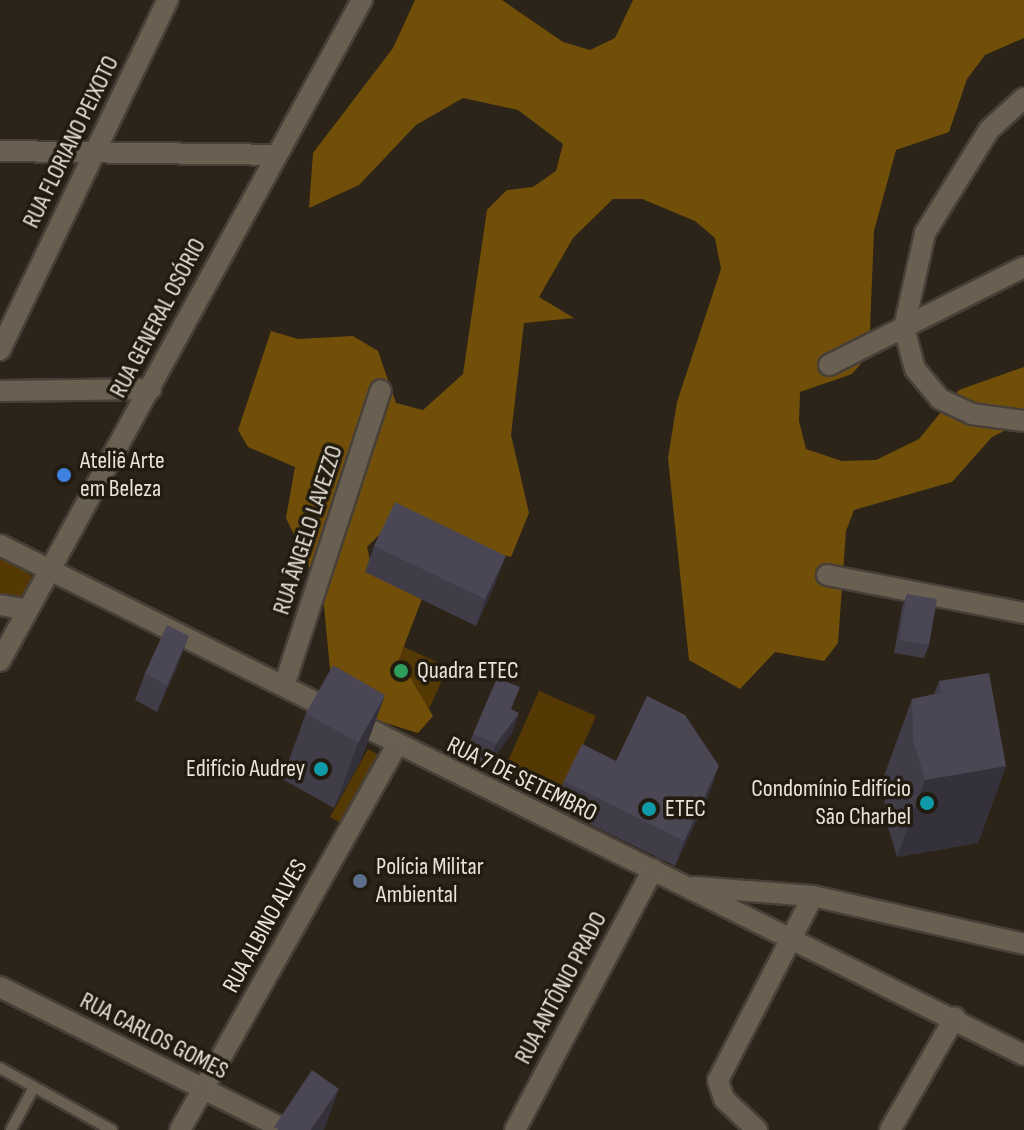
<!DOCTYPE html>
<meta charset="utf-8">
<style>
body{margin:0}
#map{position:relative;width:1024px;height:1130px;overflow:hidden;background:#2c2418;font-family:"Sofia Sans Condensed",sans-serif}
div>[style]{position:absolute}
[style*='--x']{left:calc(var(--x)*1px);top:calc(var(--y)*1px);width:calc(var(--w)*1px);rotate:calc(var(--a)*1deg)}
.green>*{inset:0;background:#543905}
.forest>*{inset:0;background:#714f09}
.roads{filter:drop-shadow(2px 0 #484038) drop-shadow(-2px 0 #484038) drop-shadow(0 2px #484038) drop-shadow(0 -2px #484038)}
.service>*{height:10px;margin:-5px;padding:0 5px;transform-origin:5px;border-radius:5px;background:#696052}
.minor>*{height:20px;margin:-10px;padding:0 10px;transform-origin:10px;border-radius:10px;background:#696052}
.wall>*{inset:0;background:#403c48}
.shaded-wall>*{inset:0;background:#34313b}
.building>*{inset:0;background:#4b4654}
.dots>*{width:22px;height:22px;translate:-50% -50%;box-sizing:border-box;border:4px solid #221b0f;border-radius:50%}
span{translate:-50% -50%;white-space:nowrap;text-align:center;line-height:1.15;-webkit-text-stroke:7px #221b0f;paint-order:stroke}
.street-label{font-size:24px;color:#e8e3db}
.poi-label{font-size:24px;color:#e8e3db}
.left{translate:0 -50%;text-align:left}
.right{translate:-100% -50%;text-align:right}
</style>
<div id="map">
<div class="green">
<div style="clip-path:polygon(0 556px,32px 576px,22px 599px,0 597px)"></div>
<div style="clip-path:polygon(373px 633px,448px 667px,429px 709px)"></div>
<div style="clip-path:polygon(539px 691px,596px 716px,558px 802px,501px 777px)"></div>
<div style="clip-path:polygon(368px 749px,386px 759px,348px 827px,330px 817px)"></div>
</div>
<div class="forest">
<div style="clip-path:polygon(415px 0,502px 0,563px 42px,590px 50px,615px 38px,633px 0,1024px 0,1024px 38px,985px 55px,967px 79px,949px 132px,896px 150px,874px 231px,869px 354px,852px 374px,800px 392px,799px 421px,806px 449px,842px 461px,876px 460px,919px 439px,959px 390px,1024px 367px,1024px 421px,992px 437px,952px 482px,854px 510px,846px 531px,838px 643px,824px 661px,775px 652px,740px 689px,689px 660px,668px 458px,677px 402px,721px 269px,715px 238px,695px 221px,642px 199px,613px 199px,573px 238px,539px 297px,574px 318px,524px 323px,511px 435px,529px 513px,511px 557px,385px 529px,367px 547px,370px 560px,422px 599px,399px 659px,433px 716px,418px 733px,376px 720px,346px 698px,330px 669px,323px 596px,286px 518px,295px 467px,248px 447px,238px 430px,271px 331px,298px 339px,353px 336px,378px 351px,396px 403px,423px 410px,463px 374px,487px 210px,507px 190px,533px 187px,556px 171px,563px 144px,518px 110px,463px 98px,416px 125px,359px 185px,309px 208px,313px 153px,393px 48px)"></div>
</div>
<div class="roads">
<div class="service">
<div style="--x:0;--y:1068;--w:128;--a:29"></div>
<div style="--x:11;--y:1130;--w:47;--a:-61.8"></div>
</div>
<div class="minor">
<div style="--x:1024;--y:98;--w:47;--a:137.6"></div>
<div style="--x:989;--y:130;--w:121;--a:121.9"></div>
<div style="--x:925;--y:233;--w:97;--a:102.5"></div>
<div style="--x:904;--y:328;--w:42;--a:75"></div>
<div style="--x:915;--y:369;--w:39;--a:50"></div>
<div style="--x:940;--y:399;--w:35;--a:25"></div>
<div style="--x:972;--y:414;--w:52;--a:7.7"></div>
<div style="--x:0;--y:151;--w:275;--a:0.8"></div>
<div style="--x:0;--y:350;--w:388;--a:-64.4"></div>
<div style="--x:829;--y:365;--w:218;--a:-26.7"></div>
<div style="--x:0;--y:391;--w:151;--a:-0.8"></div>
<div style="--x:0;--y:545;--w:1144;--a:26.48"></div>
<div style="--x:827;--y:575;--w:201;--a:10.9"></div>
<div style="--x:0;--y:605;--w:28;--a:10"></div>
<div style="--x:0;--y:661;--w:754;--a:-61.29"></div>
<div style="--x:284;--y:686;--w:311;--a:-71.9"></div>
<div style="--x:694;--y:887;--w:119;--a:4.3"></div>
<div style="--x:813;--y:896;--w:216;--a:12.8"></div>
<div style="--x:0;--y:987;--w:320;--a:26.6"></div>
<div style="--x:180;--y:1130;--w:440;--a:-60.6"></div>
<div style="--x:515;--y:1130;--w:295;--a:-62.1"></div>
<div style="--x:757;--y:1130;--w:45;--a:-136.8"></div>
<div style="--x:724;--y:1099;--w:20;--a:-108"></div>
<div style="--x:718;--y:1080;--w:207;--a:-62.7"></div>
<div style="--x:890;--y:1130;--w:130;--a:-60.1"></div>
</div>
</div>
<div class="wall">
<div style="clip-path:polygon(374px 546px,496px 582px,476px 626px,365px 572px)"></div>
<div style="clip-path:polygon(907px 594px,929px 645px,924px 658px,894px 653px,902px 607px)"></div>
<div style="clip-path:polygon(179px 662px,157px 712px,135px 700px,145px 673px)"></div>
<div style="clip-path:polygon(939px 681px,1006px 766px,978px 843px,897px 857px,885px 817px,884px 776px,912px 699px,934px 694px)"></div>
<div style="clip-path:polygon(385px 695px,361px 760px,334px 808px,282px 779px,306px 713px)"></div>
<div style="clip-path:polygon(519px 713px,512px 733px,489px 765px,465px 755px,473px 734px)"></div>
<div style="clip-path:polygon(616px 761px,710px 792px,675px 866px,555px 807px,564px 781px)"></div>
</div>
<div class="shaded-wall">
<div style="clip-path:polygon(506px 556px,496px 582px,476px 626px,485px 599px)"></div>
<div style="clip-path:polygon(189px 636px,179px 662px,157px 712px,167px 686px)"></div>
<div style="clip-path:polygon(385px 695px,361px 760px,334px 808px,358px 743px)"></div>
<div style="clip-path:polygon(519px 713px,512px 733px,489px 765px,496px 744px)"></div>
<div style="clip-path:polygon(719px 766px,710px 792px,675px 866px,684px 841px)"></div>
<div style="clip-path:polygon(1006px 766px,978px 843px,897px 857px,925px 780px)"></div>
<div style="clip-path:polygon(339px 1089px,324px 1130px,311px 1130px)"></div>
</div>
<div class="building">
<div style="clip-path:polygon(395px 502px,506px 556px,485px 599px,374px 546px)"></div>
<div style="clip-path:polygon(907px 594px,937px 599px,929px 645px,899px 640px)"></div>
<div style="clip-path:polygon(167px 625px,189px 636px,167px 686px,145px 673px)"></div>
<div style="clip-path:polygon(333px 665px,385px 695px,358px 743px,306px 713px)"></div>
<div style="clip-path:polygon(989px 673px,1006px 766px,925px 780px,913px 740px,912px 699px,941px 693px,939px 681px)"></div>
<div style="clip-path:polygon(497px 678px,520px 687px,511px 709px,519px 713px,496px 744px,473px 734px)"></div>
<div style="clip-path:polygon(647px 696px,685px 715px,719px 766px,684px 841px,564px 781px,582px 744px,616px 761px)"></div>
<div style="clip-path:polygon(312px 1070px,339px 1089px,311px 1130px,279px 1130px,274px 1127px)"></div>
</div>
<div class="dots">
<div style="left:64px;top:475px;background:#3f7fe0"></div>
<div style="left:401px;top:671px;background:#2e9e5b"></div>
<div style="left:321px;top:769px;background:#0f9aa8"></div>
<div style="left:927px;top:803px;background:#0f9aa8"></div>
<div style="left:649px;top:809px;background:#0f9aa8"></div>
<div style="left:360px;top:881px;background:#5c6f8a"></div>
</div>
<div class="street-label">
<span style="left:71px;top:142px;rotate:-64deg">RUA FLORIANO PEIXOTO</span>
<span style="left:158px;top:318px;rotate:-62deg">RUA GENERAL OSÓRIO</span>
<span style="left:308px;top:530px;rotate:-72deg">RUA ÂNGELO LAVEZZO</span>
<span style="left:522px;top:779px;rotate:26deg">RUA 7 DE SETEMBRO</span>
<span style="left:265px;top:926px;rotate:-61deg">RUA ALBINO ALVES</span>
<span style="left:561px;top:988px;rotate:-62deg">RUA ANTÔNIO PRADO</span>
<span style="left:154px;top:1036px;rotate:27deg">RUA CARLOS GOMES</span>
</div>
<div class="poi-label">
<span class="left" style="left:80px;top:475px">Ateliê Arte<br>em Beleza</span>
<span class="left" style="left:417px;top:671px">Quadra ETEC</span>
<span class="right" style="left:305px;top:769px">Edifício Audrey</span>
<span class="right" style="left:911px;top:803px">Condomínio Edifício<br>São Charbel</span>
<span class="left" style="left:665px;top:809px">ETEC</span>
<span class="left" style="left:376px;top:881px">Polícia Militar<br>Ambiental</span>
</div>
</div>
